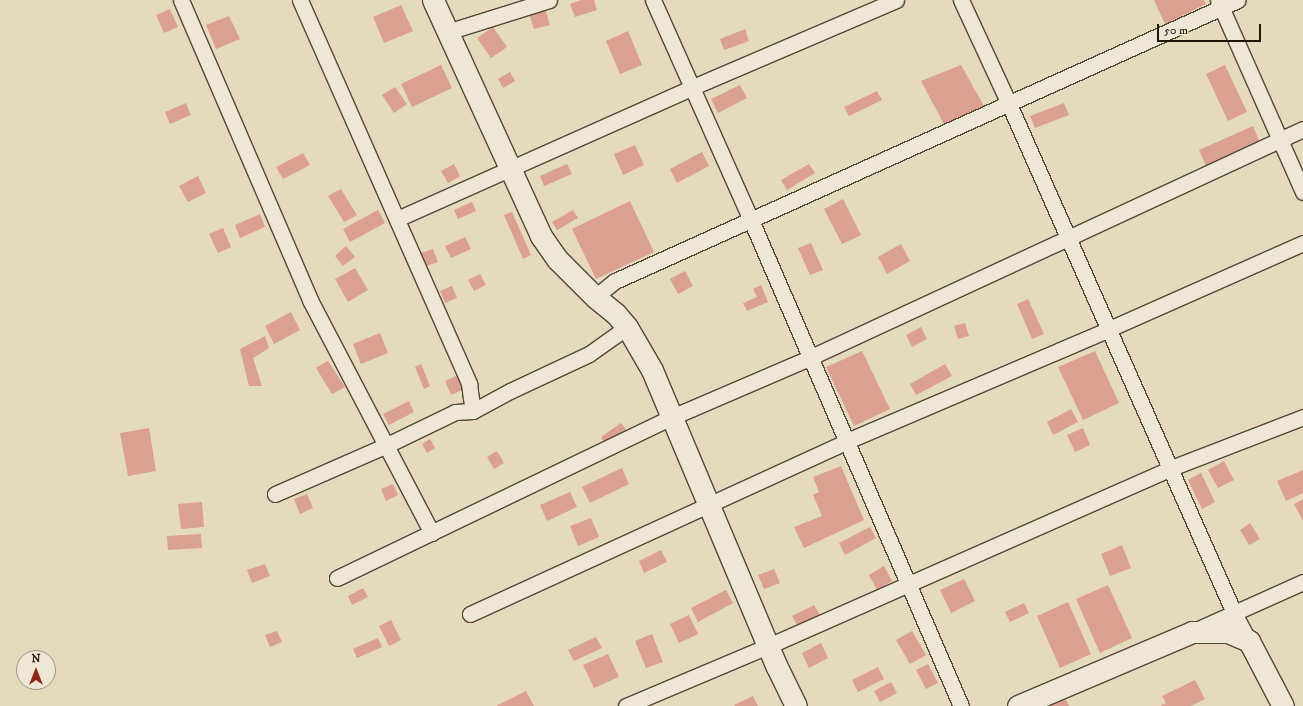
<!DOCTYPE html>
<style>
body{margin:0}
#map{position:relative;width:1303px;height:706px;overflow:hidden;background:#e6dabe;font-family:"IM FELL DW Pica",serif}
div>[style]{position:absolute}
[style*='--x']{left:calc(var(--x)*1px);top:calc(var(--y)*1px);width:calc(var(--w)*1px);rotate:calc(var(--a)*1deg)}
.building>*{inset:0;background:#daa091}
.roads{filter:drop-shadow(1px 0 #544636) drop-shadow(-1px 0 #544636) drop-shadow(0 1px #544636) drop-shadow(0 -1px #544636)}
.street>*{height:15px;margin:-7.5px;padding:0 7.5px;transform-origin:7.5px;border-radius:7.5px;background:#efe7d5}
.secondary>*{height:21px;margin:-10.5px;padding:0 10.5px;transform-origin:10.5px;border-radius:10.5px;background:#efe7d5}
span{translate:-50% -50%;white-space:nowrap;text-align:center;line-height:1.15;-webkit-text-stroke:3px #efe7d5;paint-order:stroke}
.north{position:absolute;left:16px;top:650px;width:40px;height:40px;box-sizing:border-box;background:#efe7d5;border:1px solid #9d9383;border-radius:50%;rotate:0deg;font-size:11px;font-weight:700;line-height:16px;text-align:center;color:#231408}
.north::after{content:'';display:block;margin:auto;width:14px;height:18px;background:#8f2418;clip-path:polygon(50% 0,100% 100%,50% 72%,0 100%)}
.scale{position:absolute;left:1157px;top:24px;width:104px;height:18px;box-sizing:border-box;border:2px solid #231408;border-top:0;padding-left:5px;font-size:12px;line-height:14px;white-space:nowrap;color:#231408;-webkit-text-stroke:3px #efe7d5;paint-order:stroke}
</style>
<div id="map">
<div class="building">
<div style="clip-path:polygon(581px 0,594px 0,597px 10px,575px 17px,570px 4px)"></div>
<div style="clip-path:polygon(1154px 0,1204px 0,1206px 4px,1165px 24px)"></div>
<div style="clip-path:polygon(401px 5px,413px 31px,384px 43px,373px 17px)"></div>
<div style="clip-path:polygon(170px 9px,178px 27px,164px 33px,156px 15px)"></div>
<div style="clip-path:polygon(545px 9px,550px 25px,534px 29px,529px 14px)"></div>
<div style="clip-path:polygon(229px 16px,240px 39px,216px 49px,206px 25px)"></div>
<div style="clip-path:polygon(493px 27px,507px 47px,491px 58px,477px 38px)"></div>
<div style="clip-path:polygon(745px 29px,749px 41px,724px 50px,720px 39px)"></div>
<div style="clip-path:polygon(628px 31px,642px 65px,620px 74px,606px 41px)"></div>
<div style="clip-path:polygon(441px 65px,452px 88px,412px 107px,401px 84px)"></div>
<div style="clip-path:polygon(961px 65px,984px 106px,944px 124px,921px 81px)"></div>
<div style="clip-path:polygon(1225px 65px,1247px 112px,1228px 121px,1206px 74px)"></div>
<div style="clip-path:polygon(510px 72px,515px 81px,503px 88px,498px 79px)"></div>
<div style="clip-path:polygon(740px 85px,747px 98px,718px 113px,711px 99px)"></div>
<div style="clip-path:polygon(395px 87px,407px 104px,394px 113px,382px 95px)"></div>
<div style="clip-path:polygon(877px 91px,882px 100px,849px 116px,844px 107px)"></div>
<div style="clip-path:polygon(186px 103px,191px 115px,170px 124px,165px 112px)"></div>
<div style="clip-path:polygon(1064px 103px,1069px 115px,1035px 128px,1030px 116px)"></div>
<div style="clip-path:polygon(1253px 126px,1260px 143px,1206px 166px,1199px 150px)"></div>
<div style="clip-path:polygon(635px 145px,644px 165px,623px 175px,614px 154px)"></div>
<div style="clip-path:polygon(702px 152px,709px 166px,677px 183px,670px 169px)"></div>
<div style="clip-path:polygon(303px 153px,310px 165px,283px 179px,276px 167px)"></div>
<div style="clip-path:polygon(454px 164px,460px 176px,448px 183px,441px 171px)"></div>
<div style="clip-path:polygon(567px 164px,572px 174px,544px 186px,540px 176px)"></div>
<div style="clip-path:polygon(809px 164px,815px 173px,787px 190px,781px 180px)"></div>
<div style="clip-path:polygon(198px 176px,206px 193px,188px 202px,179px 186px)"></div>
<div style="clip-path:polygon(341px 189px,357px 215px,344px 222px,328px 196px)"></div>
<div style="clip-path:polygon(843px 199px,861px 235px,842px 244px,824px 209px)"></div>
<div style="clip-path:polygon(630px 201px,654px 252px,596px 279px,572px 229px)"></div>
<div style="clip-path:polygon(472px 202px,476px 211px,458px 219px,454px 210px)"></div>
<div style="clip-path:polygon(378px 210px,385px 223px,350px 242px,343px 229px)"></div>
<div style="clip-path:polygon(573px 210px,578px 218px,557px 230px,552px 222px)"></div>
<div style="clip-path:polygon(512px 212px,531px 255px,523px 259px,504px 215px)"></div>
<div style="clip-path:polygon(260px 214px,265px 227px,240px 238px,235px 225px)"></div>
<div style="clip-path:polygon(223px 228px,231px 247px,218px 253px,209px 234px)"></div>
<div style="clip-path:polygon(465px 237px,471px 249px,451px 258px,445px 246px)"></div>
<div style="clip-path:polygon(811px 243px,823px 270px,810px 275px,798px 248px)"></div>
<div style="clip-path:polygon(901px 244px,910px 261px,887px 274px,878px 257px)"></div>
<div style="clip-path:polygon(346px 246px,355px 257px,343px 266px,335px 256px)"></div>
<div style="clip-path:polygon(433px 249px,438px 262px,426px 266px,421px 253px)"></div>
<div style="clip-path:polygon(355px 268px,368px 290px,348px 302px,335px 279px)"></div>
<div style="clip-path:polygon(685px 271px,693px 286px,678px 294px,670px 279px)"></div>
<div style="clip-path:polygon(480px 274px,486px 285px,474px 291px,468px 280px)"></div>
<div style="clip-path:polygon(761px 285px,768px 302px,747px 311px,743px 303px,757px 297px,753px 289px)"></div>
<div style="clip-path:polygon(452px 286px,457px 298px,445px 303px,440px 291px)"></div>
<div style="clip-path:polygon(1028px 299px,1044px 334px,1032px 339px,1017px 304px)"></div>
<div style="clip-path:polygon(291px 312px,300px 330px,274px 344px,265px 326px)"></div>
<div style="clip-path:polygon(965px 323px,969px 336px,958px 339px,954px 326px)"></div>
<div style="clip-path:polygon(921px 327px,927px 339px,912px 347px,906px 335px)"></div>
<div style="clip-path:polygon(380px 333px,388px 353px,361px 364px,353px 344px)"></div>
<div style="clip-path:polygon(265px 336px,269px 348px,253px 358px,262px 386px,249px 386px,240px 349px)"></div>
<div style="clip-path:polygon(862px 351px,890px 409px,854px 426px,826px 367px)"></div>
<div style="clip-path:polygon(1095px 351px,1119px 403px,1083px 420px,1058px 367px)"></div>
<div style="clip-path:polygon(328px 361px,345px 387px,332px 394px,316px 368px)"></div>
<div style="clip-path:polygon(421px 364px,430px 386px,424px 389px,415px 367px)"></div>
<div style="clip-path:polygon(945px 364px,952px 376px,916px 395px,910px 384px)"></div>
<div style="clip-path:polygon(458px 375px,464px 389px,451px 395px,445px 381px)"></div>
<div style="clip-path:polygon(409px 401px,414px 412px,389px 425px,383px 414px)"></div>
<div style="clip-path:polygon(1071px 409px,1078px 422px,1053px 435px,1047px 422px)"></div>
<div style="clip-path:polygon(621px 423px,627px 431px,606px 445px,601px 437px)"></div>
<div style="clip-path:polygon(149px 428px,156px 471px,128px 476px,120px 433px)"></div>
<div style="clip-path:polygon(1083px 428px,1090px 445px,1075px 452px,1067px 435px)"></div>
<div style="clip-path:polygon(430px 439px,435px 448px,427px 453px,422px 444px)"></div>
<div style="clip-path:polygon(497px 451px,504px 463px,494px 469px,487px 457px)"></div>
<div style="clip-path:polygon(1224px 461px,1234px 480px,1218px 488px,1208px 470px)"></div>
<div style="clip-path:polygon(841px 466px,864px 520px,804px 548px,794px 527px,822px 516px,813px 495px,819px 492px,813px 477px)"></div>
<div style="clip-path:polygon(622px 468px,629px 484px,590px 503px,582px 487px)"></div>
<div style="clip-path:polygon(1303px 470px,1303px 493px,1286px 501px,1277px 481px)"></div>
<div style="clip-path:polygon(1201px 473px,1215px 502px,1202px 509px,1188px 480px)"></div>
<div style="clip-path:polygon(393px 484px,398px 495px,386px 501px,381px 489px)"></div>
<div style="clip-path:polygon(570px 492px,577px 507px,547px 521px,540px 505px)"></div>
<div style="clip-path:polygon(307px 494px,313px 508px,300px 514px,294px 499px)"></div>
<div style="clip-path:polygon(1303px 499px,1303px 521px,1294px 504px)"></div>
<div style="clip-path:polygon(202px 502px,204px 527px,181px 529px,178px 504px)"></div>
<div style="clip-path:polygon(591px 518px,599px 537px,578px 546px,570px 526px)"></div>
<div style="clip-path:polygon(1250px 523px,1260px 539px,1249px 545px,1240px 530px)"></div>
<div style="clip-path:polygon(870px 527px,876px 538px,845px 555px,839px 543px)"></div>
<div style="clip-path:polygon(201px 534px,202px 548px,168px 550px,167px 536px)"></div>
<div style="clip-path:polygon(1122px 545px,1131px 568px,1110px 576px,1101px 554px)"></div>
<div style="clip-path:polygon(661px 550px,667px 562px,644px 573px,639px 561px)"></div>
<div style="clip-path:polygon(265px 564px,270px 576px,252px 583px,247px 570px)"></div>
<div style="clip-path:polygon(884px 566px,892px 581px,877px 590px,869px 575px)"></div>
<div style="clip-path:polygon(774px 569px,780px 583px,764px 589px,758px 575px)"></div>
<div style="clip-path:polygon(964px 579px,975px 601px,951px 613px,940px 590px)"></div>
<div style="clip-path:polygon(1108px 585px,1132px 638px,1100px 653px,1076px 599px)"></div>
<div style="clip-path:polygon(363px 588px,368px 597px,352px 605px,348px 596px)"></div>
<div style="clip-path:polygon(726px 590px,733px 603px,698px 622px,691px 608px)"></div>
<div style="clip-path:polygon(1068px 602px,1091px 654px,1060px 668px,1037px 616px)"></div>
<div style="clip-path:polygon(1024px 603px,1029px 613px,1010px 622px,1005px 612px)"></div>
<div style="clip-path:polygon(814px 605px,820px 615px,798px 626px,792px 616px)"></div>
<div style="clip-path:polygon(689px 615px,698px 634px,679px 643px,670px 624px)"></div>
<div style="clip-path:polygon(391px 620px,401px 640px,389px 646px,379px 626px)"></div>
<div style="clip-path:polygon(277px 631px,282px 642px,270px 647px,265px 635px)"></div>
<div style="clip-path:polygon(912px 631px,926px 655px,910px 664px,896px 640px)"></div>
<div style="clip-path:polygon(652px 634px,663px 662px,646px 668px,635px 641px)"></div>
<div style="clip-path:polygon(596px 637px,602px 648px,574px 661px,568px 650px)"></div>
<div style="clip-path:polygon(378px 638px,382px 647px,357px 658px,353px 649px)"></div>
<div style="clip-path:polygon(821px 643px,828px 658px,809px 668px,802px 653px)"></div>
<div style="clip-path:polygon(608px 654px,619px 677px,594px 688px,583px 665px)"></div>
<div style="clip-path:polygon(928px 664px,938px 683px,926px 689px,916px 670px)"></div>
<div style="clip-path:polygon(878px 667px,884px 679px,858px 692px,852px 680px)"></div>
<div style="clip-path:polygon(1195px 680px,1205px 699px,1191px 706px,1160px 706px,1166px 703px,1162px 696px)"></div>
<div style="clip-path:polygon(891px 682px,897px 693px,880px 702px,874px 691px)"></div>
<div style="clip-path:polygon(526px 691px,534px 706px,496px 706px)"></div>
<div style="clip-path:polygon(753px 696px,758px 706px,735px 706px,734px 705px)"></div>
<div style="clip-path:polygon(1064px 696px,1069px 706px,1050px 706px,1049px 703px)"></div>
</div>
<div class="roads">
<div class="street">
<div style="--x:181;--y:0;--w:327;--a:66.7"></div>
<div style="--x:310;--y:300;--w:263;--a:62.4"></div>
<div style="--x:300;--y:0;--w:420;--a:66.2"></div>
<div style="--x:469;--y:384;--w:27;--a:82"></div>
<div style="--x:653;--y:0;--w:241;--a:66"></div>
<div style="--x:751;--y:220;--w:529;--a:66.63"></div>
<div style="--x:961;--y:0;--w:115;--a:65.2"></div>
<div style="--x:1009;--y:104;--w:557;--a:66.15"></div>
<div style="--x:1234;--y:613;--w:32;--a:62"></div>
<div style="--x:1218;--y:0;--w:210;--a:66.1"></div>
<div style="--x:447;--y:32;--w:107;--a:-17.4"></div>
<div style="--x:397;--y:219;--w:324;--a:-24"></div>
<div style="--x:693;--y:87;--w:221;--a:-23.2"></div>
<div style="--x:595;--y:297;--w:26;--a:-39"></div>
<div style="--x:615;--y:281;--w:683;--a:-24.28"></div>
<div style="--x:275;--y:494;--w:120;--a:-23.6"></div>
<div style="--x:385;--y:446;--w:78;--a:-25.9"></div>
<div style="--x:455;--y:412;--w:18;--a:-3"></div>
<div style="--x:473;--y:411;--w:42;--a:-28.4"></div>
<div style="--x:510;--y:391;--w:87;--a:-25.1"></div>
<div style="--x:589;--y:354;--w:47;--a:-35.4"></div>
<div style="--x:337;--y:578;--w:372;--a:-25.7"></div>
<div style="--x:672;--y:417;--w:151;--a:-23.3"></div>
<div style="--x:811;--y:357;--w:542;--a:-24.86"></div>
<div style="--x:470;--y:614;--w:415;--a:-24.6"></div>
<div style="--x:847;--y:441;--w:285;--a:-23.1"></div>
<div style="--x:1109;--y:329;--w:212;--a:-23.9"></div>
<div style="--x:1196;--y:630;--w:117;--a:-24.2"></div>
<div style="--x:626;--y:706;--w:154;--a:-22.9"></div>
<div style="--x:768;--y:646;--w:441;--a:-23.8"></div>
<div style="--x:1171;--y:468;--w:142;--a:-21.1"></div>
</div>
<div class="secondary">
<div style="--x:433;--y:0;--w:260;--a:65.4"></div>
<div style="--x:541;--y:236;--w:28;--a:55"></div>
<div style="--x:557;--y:259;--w:54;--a:45"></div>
<div style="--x:595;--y:297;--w:27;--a:39"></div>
<div style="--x:616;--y:314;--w:17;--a:50"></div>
<div style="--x:627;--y:327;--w:50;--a:59.8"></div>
<div style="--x:652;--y:370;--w:322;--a:67.2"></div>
<div style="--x:777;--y:667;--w:43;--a:64"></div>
<div style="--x:1018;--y:706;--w:189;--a:-23"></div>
<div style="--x:1192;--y:632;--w:36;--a:0"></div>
<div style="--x:1228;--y:632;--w:23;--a:23"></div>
<div style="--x:1249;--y:641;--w:73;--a:62.4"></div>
</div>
</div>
<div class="north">N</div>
<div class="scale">50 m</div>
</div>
